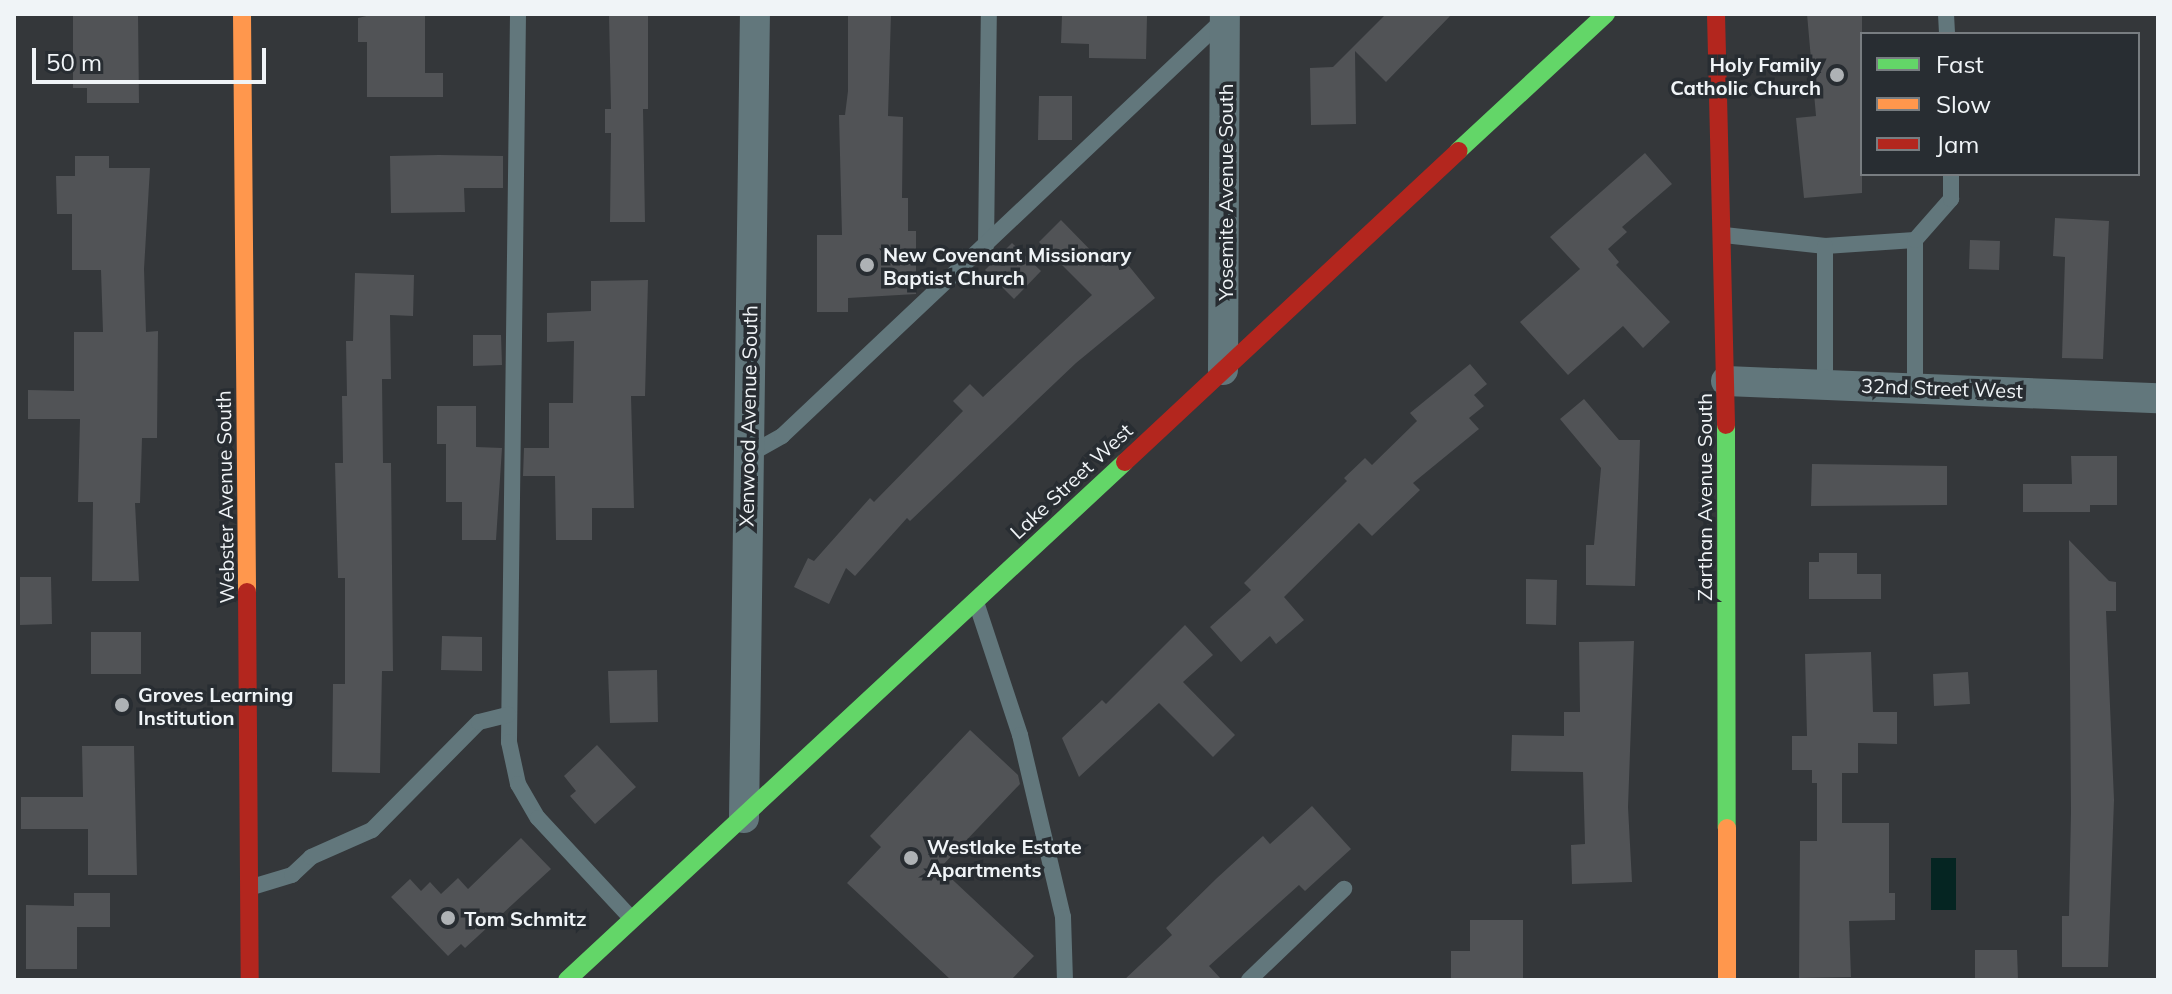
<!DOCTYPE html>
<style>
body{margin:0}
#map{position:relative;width:2172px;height:994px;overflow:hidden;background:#34373a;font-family:Mulish,sans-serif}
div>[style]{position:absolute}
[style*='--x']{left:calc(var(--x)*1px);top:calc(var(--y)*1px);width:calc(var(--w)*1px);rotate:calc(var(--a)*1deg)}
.water>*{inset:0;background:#052522}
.building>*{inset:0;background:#515356}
.lane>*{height:16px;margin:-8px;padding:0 8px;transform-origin:8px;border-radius:8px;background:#62777c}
.street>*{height:30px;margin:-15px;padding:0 15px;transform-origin:15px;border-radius:15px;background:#62777c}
.fast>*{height:18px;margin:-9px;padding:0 9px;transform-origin:9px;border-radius:9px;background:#63d668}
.slow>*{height:18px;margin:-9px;padding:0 9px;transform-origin:9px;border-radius:9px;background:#ff974d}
.jam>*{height:18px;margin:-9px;padding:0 9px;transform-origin:9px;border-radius:9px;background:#b3261e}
.dots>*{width:22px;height:22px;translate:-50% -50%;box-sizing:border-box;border:4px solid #282d32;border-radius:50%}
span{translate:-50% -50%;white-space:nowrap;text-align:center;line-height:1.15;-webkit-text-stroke:7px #282d32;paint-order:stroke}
.poi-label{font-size:20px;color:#f0f4f7;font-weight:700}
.right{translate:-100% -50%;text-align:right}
.left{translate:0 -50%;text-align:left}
.street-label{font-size:20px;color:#f0f4f7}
.frame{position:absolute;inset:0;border:16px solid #f0f4f7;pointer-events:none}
.legend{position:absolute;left:1860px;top:32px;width:280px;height:144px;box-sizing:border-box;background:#282d32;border:2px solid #787d81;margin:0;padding:10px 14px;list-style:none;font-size:24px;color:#f0f4f7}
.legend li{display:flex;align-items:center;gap:16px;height:40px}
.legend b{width:40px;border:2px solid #787d81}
.scale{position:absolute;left:32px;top:48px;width:234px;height:36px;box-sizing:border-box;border:4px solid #f0f4f7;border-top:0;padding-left:10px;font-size:24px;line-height:28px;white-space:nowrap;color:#f0f4f7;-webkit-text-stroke:6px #282d32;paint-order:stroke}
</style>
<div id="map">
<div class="water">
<div style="clip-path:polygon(1931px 858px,1956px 858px,1956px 910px,1931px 910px)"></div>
</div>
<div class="building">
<div style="clip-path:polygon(73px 14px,138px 14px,139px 103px,87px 103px,87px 88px,73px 88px)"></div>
<div style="clip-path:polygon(375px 14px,425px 14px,425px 73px,443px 73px,443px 97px,367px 97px,367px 42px,358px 42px,358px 18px)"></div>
<div style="clip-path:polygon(609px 14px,648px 14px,648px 109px,643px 109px,645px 222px,610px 222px,611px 133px,605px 133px,605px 109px,611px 109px)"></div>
<div style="clip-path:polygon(848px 14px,891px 14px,888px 116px,903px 117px,902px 198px,908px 198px,908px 231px,916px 231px,916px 294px,848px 298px,848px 312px,817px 312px,817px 235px,842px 235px,839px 115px,845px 115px,848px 91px)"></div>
<div style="clip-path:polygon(1386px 14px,1452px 14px,1386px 82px,1355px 51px,1356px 124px,1311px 125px,1310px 68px,1333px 67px)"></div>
<div style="clip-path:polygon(1807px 14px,1862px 14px,1862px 193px,1804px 198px,1796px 118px,1816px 116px)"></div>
<div style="clip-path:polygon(1062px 15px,1147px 16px,1146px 59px,1089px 58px,1089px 44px,1061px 43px)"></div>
<div style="clip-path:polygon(1039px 96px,1072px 96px,1072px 140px,1038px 140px)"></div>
<div style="clip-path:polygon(1645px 153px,1672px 184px,1622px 227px,1627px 232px,1608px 249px,1619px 262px,1616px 265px,1670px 322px,1643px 348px,1623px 326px,1568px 375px,1520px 322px,1580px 269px,1550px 237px)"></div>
<div style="clip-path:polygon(439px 155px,503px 156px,503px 188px,464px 188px,465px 212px,391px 213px,390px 156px)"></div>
<div style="clip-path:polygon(75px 156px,109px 156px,109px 168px,150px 168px,144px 269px,146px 332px,158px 331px,157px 438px,142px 438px,140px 503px,135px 503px,139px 581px,92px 581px,93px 502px,78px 502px,80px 419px,28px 419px,28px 390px,74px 391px,74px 332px,103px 332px,101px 270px,72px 270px,72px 214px,57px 214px,56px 176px,75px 176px)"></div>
<div style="clip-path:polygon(2055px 218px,2109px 221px,2103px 359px,2062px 358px,2065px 257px,2053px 256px)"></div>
<div style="clip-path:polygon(1061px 220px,1106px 266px,1120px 255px,1155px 298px,1076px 363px,910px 521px,907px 518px,855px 576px,846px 568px,829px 604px,794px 587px,808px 558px,814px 561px,870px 498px,874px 502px,963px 411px,953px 401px,970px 384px,983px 397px,1092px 295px,1039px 242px)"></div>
<div style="clip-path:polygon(1970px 240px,2000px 241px,1999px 270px,1969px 269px)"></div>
<div style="clip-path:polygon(1012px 243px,1041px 271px,1014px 299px,985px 270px)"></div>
<div style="clip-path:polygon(355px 273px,414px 275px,413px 316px,390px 315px,391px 379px,382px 379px,383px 463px,391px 463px,393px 671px,382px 671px,380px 773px,332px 772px,333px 684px,345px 684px,345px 578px,338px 578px,335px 463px,343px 463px,342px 396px,347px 396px,346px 341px,353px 341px)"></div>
<div style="clip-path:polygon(648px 280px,645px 396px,631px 396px,634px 508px,592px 508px,592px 540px,556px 540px,555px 476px,523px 476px,524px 448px,549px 448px,549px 403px,573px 403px,574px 341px,547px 342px,547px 313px,591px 311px,591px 281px)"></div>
<div style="clip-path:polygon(473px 335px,501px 335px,502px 365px,473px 366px)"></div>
<div style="clip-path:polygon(1470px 364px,1487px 384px,1474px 395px,1484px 406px,1469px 418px,1479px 429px,1413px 483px,1420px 490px,1372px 536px,1359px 523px,1284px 597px,1304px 620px,1276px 644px,1270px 636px,1241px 662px,1210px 627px,1251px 590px,1244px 583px,1347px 481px,1344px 478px,1365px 458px,1372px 465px,1417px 421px,1410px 413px)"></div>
<div style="clip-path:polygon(1584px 399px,1619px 440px,1640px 440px,1635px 586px,1586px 585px,1586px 545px,1594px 545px,1601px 468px,1560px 419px)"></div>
<div style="clip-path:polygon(437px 406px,476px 406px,476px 447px,502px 448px,496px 540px,462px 540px,462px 502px,446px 502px,446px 444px,437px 444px)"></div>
<div style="clip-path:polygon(2071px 456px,2117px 456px,2117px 505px,2090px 505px,2090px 512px,2023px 512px,2023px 484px,2072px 484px)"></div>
<div style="clip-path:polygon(1812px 464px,1947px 466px,1947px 505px,1811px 506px)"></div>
<div style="clip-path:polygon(2069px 540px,2109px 581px,2116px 582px,2116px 611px,2106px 611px,2114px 800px,2108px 967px,2062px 967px,2062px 916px,2069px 916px,2071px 812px)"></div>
<div style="clip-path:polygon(1819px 553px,1857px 553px,1857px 574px,1881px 574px,1881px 599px,1809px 599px,1809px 562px,1819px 562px)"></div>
<div style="clip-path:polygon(20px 577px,51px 577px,52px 624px,20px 625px)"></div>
<div style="clip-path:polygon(1526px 579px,1557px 580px,1556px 625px,1526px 624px)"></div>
<div style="clip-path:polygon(1185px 625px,1213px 655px,1183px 682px,1235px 735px,1213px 757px,1159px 703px,1079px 777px,1062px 738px,1102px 700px,1106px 704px)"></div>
<div style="clip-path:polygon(91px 632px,141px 632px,141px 674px,91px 674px)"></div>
<div style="clip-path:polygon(442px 636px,482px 637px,482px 671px,441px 670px)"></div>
<div style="clip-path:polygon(1634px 641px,1628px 807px,1632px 882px,1572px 884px,1571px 845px,1585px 844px,1583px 772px,1511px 771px,1512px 735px,1564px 736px,1564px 712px,1580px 712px,1579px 642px)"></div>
<div style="clip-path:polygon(1871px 652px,1873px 712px,1897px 712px,1897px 744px,1858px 743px,1858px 773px,1842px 773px,1842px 823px,1889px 823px,1889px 893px,1895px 893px,1895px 920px,1849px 921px,1851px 977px,1799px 978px,1800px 841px,1817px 841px,1817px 783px,1812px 783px,1812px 770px,1792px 770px,1792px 736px,1807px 736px,1805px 654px)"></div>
<div style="clip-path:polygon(657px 670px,658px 722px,610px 723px,608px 671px)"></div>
<div style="clip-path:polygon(1968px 672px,1970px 704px,1934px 706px,1933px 674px)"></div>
<div style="clip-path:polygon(970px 730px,1018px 775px,1020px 784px,940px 868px,1034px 956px,1011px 980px,951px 980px,847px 883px,881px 847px,870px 836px)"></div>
<div style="clip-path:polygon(597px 745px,636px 787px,595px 824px,570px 796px,576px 791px,564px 776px)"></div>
<div style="clip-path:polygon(82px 746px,134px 746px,137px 875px,88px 875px,88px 829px,21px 829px,21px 797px,83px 797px)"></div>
<div style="clip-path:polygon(1312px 806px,1351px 849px,1305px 891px,1299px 885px,1209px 966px,1222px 980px,1124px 980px,1172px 935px,1166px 928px,1217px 878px,1263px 836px,1270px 844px)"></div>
<div style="clip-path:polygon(521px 838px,551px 869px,465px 948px,461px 944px,448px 956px,391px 897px,410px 879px,421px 891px,430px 882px,441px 894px,458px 878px,468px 889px)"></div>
<div style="clip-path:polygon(74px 893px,110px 893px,110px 927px,77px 927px,77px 969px,26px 969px,26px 905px,74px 906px)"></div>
<div style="clip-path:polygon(1470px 920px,1523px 920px,1523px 980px,1451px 980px,1451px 951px,1470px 951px)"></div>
<div style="clip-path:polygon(1975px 950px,2017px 950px,2018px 980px,1975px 980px)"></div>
</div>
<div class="lane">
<div style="--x:518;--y:14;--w:728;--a:90.71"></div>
<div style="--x:509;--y:742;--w:43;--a:77.9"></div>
<div style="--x:518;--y:784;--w:39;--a:60"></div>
<div style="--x:538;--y:818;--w:137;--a:47.1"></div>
<div style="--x:1946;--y:14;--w:20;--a:87"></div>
<div style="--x:1724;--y:235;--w:102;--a:6.2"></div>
<div style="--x:1825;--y:246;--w:90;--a:-3.8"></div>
<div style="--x:986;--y:246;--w:232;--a:-89.3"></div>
<div style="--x:1825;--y:246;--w:138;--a:90"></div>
<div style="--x:1915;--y:387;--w:147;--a:-90"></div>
<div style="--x:1915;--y:240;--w:55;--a:-48.7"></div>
<div style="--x:1951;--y:199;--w:25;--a:-90"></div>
<div style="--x:748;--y:455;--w:39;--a:-29"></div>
<div style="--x:782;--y:436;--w:608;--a:-43.33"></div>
<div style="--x:977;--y:605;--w:137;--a:71.7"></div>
<div style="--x:1020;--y:735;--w:187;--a:76.7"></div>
<div style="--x:1063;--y:917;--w:63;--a:88.2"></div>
<div style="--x:252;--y:887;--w:42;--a:-16.7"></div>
<div style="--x:292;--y:875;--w:26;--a:-43"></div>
<div style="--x:311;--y:857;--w:67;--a:-23.9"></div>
<div style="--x:372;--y:830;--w:152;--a:-45.3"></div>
<div style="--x:479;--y:722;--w:30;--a:-14"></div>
<div style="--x:1249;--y:980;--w:132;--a:-43.8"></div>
</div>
<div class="street">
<div style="--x:1223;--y:370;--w:356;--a:-89.7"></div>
<div style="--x:1726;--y:381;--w:432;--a:2.3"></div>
<div style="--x:744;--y:818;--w:804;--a:-89.22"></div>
</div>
<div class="fast">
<div style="--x:1458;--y:151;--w:202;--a:-42.8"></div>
<div style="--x:1726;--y:425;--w:403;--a:89.9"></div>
<div style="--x:567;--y:980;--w:761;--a:-42.87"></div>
</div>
<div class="slow">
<div style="--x:242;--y:14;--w:578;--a:89.5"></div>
<div style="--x:1727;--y:828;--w:152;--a:90"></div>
</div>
<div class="jam">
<div style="--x:1716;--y:14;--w:411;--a:88.6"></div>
<div style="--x:1125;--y:462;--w:456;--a:-43"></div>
<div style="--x:247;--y:592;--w:388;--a:89.6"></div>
</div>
<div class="dots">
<div style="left:1837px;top:75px;background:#aeb2b5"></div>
<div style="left:867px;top:265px;background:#aeb2b5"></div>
<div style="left:122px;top:705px;background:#aeb2b5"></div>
<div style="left:911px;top:858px;background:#aeb2b5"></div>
<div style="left:448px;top:918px;background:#aeb2b5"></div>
</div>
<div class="poi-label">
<span class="right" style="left:1821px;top:76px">Holy Family<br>Catholic Church</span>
<span class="left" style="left:883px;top:266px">New Covenant Missionary<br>Baptist Church</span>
<span class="left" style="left:138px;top:706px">Groves Learning<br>Institution</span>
<span class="left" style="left:927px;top:858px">Westlake Estate<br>Apartments</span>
<span class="left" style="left:464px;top:918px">Tom Schmitz</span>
</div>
<div class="street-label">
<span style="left:1225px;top:192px;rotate:-90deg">Yosemite Avenue South</span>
<span style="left:1942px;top:388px;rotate:2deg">32nd Street West</span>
<span style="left:748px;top:416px;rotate:-89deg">Xenwood Avenue South</span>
<span style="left:1071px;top:481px;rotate:-43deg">Lake Street West</span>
<span style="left:225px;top:497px;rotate:-91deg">Webster Avenue South</span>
<span style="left:1704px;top:497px;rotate:-90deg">Zarthan Avenue South</span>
</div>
<div class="frame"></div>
<ul class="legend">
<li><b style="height:10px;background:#63d668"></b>Fast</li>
<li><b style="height:10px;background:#ff974d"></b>Slow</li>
<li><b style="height:10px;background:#b3261e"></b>Jam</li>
</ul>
<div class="scale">50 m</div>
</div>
